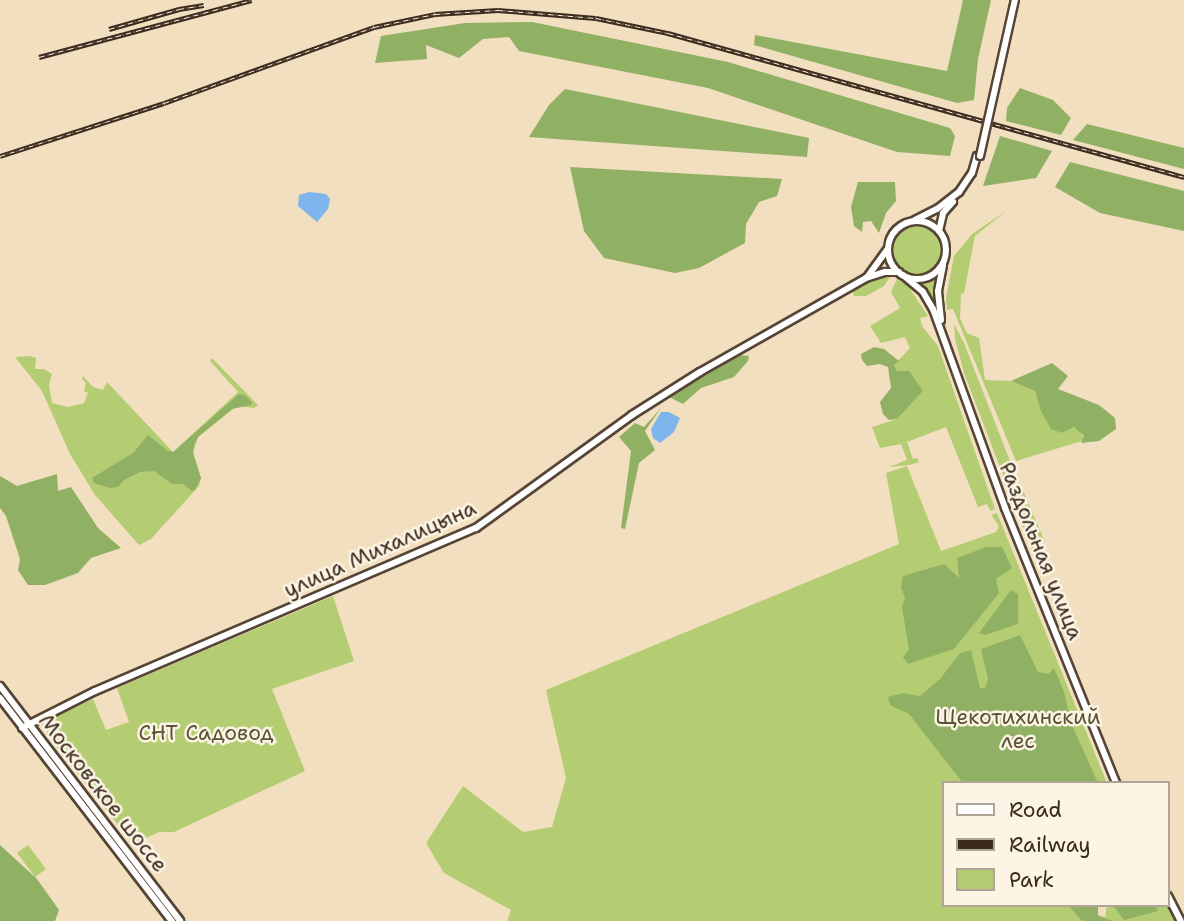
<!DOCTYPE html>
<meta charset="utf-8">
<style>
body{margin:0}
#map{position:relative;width:1184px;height:921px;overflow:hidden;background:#f2dfbf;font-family:"Shantell Sans",sans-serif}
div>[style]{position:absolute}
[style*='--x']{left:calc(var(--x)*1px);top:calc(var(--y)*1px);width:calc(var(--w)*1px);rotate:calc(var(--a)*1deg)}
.green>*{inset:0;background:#b5cd72}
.round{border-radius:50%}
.forest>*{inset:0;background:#90b064}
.water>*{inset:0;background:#7eb5ed}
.roads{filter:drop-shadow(2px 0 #564536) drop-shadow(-2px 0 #564536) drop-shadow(0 2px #564536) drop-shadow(0 -2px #564536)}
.major>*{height:6px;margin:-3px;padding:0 3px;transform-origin:3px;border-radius:3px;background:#fff}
.major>.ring{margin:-3px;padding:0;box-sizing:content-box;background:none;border:6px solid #fff;border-radius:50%}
.rail>*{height:4.5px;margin-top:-2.25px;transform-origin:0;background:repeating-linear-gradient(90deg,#fcf5e5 0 5px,#3b2a1e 0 10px);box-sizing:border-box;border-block:2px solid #3b2a1e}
.bridges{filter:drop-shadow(2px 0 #564536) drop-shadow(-2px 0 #564536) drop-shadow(0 2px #564536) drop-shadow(0 -2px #564536)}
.major-bridge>*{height:6px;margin:-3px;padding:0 3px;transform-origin:3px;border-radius:3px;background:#fff}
span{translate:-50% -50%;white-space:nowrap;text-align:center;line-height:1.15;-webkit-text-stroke:5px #fcf5e5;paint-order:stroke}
.street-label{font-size:21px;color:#3b2a1e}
.park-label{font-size:21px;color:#5a5333}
.legend{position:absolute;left:942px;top:781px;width:228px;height:126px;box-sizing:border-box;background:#fcf5e5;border:2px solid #afa495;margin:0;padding:9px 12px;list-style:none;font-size:21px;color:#3b2a1e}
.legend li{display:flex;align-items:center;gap:14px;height:35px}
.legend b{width:35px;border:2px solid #afa495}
</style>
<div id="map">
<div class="green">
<div style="clip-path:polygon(1006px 211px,975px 236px,964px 293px,961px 294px,960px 318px,967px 333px,979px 338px,985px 380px,1011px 381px,1035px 391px,1040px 409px,1062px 433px,1073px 427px,1079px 430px,1085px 440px,1016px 461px,953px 309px,947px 310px,946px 298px,954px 256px,972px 234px)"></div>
<div class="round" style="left:891px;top:224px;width:52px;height:52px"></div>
<div style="clip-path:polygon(892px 274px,884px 286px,866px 296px,854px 296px,853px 291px,878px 277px)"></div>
<div style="clip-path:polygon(938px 276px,936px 290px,936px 310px,917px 282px)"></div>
<div style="clip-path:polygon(897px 279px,908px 286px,928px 316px,920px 318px,922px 326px,938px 346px,995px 509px,990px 511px,987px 504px,978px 507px,946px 427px,907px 442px,913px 459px,917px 458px,919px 462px,909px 465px,889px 467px,907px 460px,901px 444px,880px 448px,872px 427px,897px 419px,923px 391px,897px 371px,894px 365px,910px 348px,905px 337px,881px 343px,870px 326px,900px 308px,891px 292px)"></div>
<div style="clip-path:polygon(954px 324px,964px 343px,1017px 479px,1006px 483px,964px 373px,955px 339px)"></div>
<div style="clip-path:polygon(30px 356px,36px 358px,35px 369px,44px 369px,52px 374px,49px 385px,52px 403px,68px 407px,84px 403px,88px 393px,84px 391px,86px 383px,82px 379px,83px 376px,93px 387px,103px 390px,107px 382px,173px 452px,238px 392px,210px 361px,212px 358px,258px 405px,254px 408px,237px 406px,198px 437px,193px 453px,201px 478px,199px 486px,151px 539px,139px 545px,95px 495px,70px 454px,42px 391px,15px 357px)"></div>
<div style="clip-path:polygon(907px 466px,941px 551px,996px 532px,999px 526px,991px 515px,997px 513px,1107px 783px,944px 783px,944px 905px,1098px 905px,1098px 915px,1105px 917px,1107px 905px,1167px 905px,1175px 921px,507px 921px,511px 910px,444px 873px,426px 843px,463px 786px,523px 832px,552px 827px,566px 778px,546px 690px,899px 544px,886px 473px)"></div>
<div style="clip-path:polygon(1014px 484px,1022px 488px,1044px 540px,1039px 542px,1036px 559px,1006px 486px)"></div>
<div style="clip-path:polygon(333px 596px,354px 661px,272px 689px,305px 771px,174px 832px,159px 832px,133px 844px,43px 729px,48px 719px,93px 699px,106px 730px,129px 722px,117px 688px)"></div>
<div style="clip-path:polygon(28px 845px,46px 869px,35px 877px,17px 853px)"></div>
</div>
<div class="forest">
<div style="clip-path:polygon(963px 0,991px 0,978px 59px,974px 100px,957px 103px,754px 45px,755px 35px,947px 71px)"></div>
<div style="clip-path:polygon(532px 22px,728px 62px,950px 128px,955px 136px,950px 156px,897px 152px,708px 88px,519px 51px,509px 37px,483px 39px,459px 58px,426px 45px,427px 59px,375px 63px,381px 36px,465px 23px)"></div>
<div style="clip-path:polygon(1020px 88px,1053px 100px,1071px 118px,1061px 135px,1006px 121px,1007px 108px)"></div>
<div style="clip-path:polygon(565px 89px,809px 138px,807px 157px,529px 137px,549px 105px)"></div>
<div style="clip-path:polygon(1087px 124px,1184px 148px,1184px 169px,1073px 140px)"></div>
<div style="clip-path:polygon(1000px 136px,1052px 151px,1036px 178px,983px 186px)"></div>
<div style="clip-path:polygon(1070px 162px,1184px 191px,1184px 231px,1100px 213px,1055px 187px)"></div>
<div style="clip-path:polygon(570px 167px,782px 179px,777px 196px,759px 202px,746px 224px,745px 243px,699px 268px,675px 273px,604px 258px,584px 231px)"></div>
<div style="clip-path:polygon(858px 182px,895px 182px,896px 201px,886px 213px,879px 233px,871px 221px,863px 222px,862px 232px,854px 226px,851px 207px)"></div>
<div style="clip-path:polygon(874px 347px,884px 349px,899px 361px,894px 365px,897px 371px,909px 371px,923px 391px,897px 419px,889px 420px,883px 414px,880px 402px,891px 388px,888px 367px,880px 364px,867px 366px,862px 360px,861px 354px)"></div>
<div style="clip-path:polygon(740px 355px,749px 356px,748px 361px,734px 377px,701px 388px,683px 404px,669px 397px)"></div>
<div style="clip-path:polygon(1052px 363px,1068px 376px,1058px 389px,1099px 405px,1115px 418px,1116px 429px,1099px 441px,1081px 443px,1084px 436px,1074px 427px,1062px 433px,1051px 429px,1040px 409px,1035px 391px,1011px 381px)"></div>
<div style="clip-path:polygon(239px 394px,245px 395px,252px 402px,251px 405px,232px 409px,198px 437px,194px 445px,193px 453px,201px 478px,195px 490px,192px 491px,183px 484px,172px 484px,154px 471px,140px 472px,124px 480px,118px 487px,110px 488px,94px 483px,92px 478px,133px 453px,148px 435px,168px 451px,173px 452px)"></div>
<div style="clip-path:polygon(661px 408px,645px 431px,655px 450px,639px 463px,625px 529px,621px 528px,631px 451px,619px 437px,635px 423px,644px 427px)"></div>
<div style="clip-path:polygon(57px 474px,58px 491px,71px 487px,98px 528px,121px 548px,91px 558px,78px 573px,45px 585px,28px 585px,18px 570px,20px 559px,6px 516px,0 508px,0 476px,17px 486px)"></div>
<div style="clip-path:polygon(986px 547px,1002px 547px,1012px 568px,996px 579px,999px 593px,954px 649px,908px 664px,903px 657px,909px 650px,902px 607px,905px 598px,901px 588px,903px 576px,944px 564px,959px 578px,957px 558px)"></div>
<div style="clip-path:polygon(1011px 590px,1018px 594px,1018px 624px,985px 635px,979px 633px)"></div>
<div style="clip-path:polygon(1020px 635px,1038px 672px,1048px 674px,1054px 668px,1064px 692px,1071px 723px,1098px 783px,963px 783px,909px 714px,890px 705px,888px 697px,903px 693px,920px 696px,940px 679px,960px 653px,971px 650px,980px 688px,985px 688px,988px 679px,981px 649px)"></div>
<div style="clip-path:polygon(0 845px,37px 879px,59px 910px,55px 921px,0 921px)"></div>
<div style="clip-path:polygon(1068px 905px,1098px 905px,1098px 916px,1113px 921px,1082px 921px)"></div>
<div style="clip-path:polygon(1113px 905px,1155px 905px,1158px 911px,1124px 920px)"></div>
</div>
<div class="water">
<div style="clip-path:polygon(309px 192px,326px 194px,330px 199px,328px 209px,317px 222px,298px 206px,299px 195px)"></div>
<div style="clip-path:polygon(661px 412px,669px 412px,680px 418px,674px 432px,660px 443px,653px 438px,651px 429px)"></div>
</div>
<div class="roads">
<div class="major">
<div style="--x:915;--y:220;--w:25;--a:-27"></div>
<div style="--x:937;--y:209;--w:28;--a:-38"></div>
<div style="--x:959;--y:192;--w:23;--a:-56"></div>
<div style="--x:972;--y:173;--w:18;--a:-74"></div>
<div class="ring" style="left:888px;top:221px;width:52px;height:52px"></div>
<div style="--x:939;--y:231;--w:18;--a:-77"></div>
<div style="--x:943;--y:213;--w:15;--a:-48"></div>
<div style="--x:903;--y:275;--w:26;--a:40"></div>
<div style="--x:923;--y:292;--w:20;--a:60"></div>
<div style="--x:933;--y:309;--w:212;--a:70.1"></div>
<div style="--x:1005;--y:508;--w:297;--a:68"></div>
<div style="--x:868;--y:276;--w:34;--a:-54"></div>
<div style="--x:941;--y:320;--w:29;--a:-96"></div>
<div style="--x:938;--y:291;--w:26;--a:-79"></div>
<div style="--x:0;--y:686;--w:296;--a:52.5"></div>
<div style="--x:0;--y:698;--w:282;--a:52.4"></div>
<div style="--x:22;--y:728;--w:82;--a:-26.9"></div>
<div style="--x:95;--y:691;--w:414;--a:-23.2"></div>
<div style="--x:476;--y:528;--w:193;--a:-35.9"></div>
<div style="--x:632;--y:415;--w:80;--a:-32.3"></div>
<div style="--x:700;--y:372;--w:191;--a:-29.5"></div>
<div style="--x:866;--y:278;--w:20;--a:-18"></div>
<div style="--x:885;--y:272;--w:14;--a:0"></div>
<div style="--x:1168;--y:896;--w:28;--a:63"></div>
</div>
</div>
<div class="rail">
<div style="--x:109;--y:29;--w:73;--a:-15.9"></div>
<div style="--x:179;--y:9;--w:25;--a:-9"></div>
<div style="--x:39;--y:57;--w:220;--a:-15"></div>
<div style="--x:0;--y:156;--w:172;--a:-17.9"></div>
<div style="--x:164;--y:103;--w:223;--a:-19.9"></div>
<div style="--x:374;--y:27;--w:62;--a:-12"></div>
<div style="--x:435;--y:14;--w:63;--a:-3.6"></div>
<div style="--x:498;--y:10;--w:98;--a:4.7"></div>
<div style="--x:596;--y:18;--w:74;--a:11.8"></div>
<div style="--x:668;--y:33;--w:536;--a:15.59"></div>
</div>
<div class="bridges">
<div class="major-bridge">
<div style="--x:980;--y:156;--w:160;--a:-77.4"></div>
</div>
</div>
<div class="street-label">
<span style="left:380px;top:549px;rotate:-24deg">улица Михалицына</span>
<span style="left:1041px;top:551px;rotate:68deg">Раздольная улица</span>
<span style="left:103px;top:793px;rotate:52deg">Московское шоссе</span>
</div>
<div class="park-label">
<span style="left:1018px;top:729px">Щекотихинский<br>лес</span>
<span style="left:206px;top:733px">СНТ Садовод</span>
</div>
<ul class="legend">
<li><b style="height:9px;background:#fff"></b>Road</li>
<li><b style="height:9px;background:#3b2a1e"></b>Railway</li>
<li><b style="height:19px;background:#b5cd72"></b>Park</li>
</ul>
</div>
